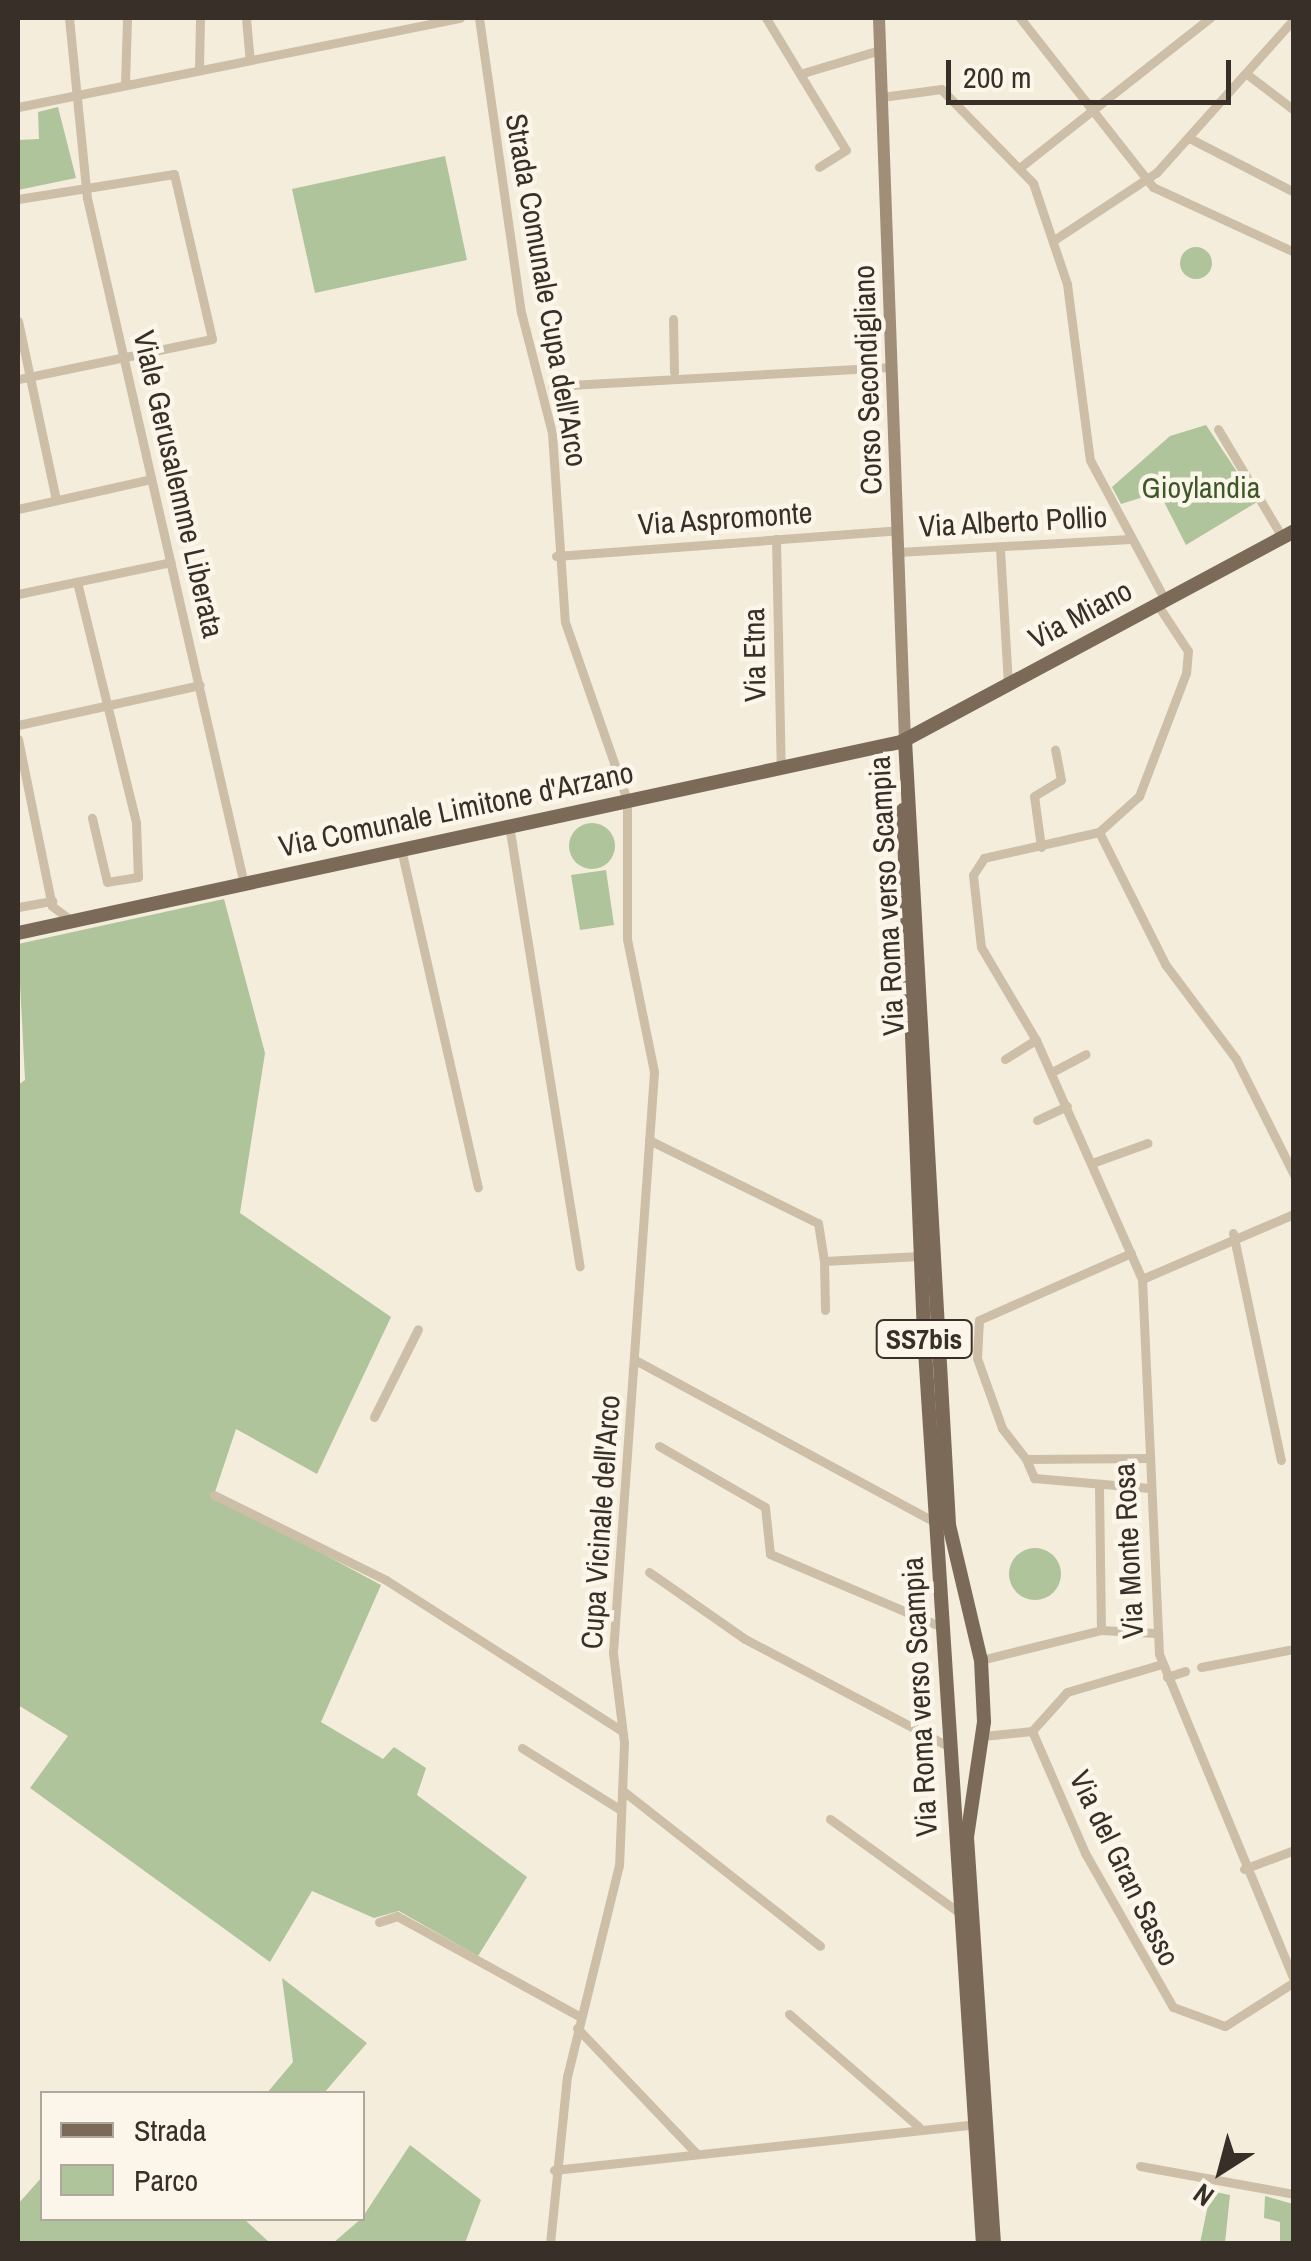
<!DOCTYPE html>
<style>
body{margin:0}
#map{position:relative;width:1311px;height:2261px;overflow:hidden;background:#f4eddc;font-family:"Archivo Narrow",sans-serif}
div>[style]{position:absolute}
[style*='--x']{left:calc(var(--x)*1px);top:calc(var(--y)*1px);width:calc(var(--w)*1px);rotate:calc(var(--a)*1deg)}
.green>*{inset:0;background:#afc49b}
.round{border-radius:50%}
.minor>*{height:9px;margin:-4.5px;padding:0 4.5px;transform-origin:4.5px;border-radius:4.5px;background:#cdbfa7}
.secondary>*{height:12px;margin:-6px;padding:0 6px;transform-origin:6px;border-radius:6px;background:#a08e78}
.primary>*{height:14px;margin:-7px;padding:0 7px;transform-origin:7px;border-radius:7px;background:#7b6a58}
span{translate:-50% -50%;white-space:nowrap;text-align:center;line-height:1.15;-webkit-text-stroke:9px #fbf6e9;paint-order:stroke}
.shield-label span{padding:2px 8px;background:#fbf6e9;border:2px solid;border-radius:8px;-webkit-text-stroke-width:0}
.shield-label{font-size:28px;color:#383028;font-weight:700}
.street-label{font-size:30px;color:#383028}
.park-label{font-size:30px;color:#3f582a}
.frame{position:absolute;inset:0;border:20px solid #383028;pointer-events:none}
.legend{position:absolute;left:40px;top:2091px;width:325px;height:130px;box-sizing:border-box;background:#fbf6e9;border:2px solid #ada79c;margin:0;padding:12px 18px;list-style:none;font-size:30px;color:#383028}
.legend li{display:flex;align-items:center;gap:20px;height:50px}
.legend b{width:50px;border:2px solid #ada79c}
.north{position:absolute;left:1171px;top:2121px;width:100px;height:100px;-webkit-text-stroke:8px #fbf6e9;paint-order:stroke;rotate:216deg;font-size:28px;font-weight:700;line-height:40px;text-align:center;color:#383028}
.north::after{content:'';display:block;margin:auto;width:35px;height:45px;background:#383028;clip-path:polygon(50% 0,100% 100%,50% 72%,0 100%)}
.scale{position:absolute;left:946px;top:60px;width:285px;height:45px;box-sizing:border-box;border:5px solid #383028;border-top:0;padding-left:12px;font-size:30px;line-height:35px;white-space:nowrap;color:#383028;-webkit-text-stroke:8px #fbf6e9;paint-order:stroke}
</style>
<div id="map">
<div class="green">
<div style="clip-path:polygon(58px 107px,76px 178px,18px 190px,18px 140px,39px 139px,38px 112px)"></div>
<div style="clip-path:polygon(445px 156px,467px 260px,315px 293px,292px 189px)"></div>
<div class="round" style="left:1180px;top:247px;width:32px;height:32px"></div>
<div style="clip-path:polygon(1206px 425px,1257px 502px,1186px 545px,1159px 492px,1121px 504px,1112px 487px,1170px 436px)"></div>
<div class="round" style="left:569px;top:823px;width:46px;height:46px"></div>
<div style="clip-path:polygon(606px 870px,614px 925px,580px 930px,571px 875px)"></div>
<div style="clip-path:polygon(224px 899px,265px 1053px,240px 1213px,391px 1317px,317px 1474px,236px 1429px,214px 1495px,381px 1585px,321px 1722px,383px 1759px,394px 1747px,426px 1768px,417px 1795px,527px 1877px,478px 1956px,399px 1911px,374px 1918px,312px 1891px,270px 1962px,30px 1788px,68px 1736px,18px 1705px,18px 1085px,25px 1080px,18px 944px)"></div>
<div class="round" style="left:1009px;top:1548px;width:52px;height:52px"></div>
<div style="clip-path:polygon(282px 1978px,367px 2043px,324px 2093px,267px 2093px,293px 2062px)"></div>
<div style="clip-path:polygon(410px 2145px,481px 2200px,465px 2243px,333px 2243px,362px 2218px)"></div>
<div style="clip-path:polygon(42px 2177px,42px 2218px,244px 2219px,270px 2243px,18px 2243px,18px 2204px)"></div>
<div style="clip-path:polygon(1211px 2191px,1230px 2195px,1225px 2243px,1200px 2243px)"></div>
<div style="clip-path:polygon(1265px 2196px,1293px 2204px,1291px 2243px,1280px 2243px,1280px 2222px,1264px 2218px)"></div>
</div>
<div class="minor">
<div style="--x:69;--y:18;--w:181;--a:84.3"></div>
<div style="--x:87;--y:198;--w:704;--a:77.11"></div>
<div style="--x:246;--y:18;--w:38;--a:85"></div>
<div style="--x:479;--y:18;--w:297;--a:81.9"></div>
<div style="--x:521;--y:312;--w:125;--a:75.6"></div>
<div style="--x:552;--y:433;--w:189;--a:86.1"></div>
<div style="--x:565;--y:622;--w:188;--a:70.8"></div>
<div style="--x:627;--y:800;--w:139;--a:90"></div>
<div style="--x:627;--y:939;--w:136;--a:78.5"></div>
<div style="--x:654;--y:1072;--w:582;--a:94.04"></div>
<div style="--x:613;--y:1653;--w:91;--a:83"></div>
<div style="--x:624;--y:1743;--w:122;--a:92.3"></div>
<div style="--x:619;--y:1865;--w:217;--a:103.8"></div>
<div style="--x:567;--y:2076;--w:169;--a:95.8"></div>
<div style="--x:766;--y:18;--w:154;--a:58.8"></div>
<div style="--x:846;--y:150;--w:32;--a:148"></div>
<div style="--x:1020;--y:18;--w:215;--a:51.8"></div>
<div style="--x:1153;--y:187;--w:155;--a:24.7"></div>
<div style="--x:199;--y:67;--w:49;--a:-88.8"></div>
<div style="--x:803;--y:73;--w:80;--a:-16.6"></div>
<div style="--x:1248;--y:75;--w:58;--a:37.3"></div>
<div style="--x:125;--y:83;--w:65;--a:-88.2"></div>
<div style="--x:882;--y:97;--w:60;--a:-7.7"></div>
<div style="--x:941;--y:89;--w:132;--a:45.6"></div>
<div style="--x:1033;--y:183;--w:107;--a:71.4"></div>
<div style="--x:1067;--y:284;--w:177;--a:82.6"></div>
<div style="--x:1090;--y:460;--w:159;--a:61.8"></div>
<div style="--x:18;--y:107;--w:451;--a:-11.4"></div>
<div style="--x:1191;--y:139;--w:116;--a:27.2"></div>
<div style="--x:1023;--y:165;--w:238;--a:-38.2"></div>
<div style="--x:18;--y:199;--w:158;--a:-9.1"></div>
<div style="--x:174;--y:174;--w:169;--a:77"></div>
<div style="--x:212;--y:339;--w:198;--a:168.3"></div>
<div style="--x:1054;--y:240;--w:123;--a:-33.4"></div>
<div style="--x:1157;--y:172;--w:205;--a:-48.2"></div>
<div style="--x:673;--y:319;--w:53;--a:88.9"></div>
<div style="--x:18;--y:321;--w:183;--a:78"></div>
<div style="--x:552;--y:386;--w:340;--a:-3.2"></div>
<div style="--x:1218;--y:429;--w:126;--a:59.3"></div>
<div style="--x:18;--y:509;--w:136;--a:-12.7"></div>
<div style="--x:776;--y:539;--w:230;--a:88.8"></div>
<div style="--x:1000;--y:549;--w:135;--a:86.6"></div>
<div style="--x:898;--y:552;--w:232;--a:-3.2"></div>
<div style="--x:556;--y:556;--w:343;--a:-4.3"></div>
<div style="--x:77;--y:582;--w:248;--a:76.2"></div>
<div style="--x:136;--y:823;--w:54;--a:87.9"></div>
<div style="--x:138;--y:877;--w:31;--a:171"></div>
<div style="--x:107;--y:882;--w:66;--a:-103.2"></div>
<div style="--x:18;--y:594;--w:156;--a:-11.8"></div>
<div style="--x:1157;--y:604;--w:56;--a:56.6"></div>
<div style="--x:1188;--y:651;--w:22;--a:95"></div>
<div style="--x:1186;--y:673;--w:132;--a:110.9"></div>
<div style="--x:1139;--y:796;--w:54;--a:138"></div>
<div style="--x:1099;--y:832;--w:118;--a:167.3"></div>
<div style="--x:984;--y:858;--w:20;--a:123"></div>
<div style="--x:973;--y:875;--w:72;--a:83.7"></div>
<div style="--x:981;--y:947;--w:108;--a:59.4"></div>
<div style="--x:1036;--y:1040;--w:261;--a:66.1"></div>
<div style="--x:1142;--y:1279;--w:375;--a:87.4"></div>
<div style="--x:1159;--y:1654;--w:353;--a:67.5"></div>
<div style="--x:18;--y:725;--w:186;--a:-12.4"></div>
<div style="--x:18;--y:739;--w:170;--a:78.5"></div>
<div style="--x:52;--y:906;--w:25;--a:37"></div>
<div style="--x:509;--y:825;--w:447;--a:80.9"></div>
<div style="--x:1099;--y:832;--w:148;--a:63.4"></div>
<div style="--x:1165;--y:964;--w:119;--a:53.2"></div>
<div style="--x:1236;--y:1059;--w:130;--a:63.4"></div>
<div style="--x:1041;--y:847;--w:51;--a:-97.8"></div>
<div style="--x:1034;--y:796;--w:31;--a:-31"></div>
<div style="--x:1061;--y:780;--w:31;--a:-101"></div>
<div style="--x:401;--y:849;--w:347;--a:77.2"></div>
<div style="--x:18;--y:907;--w:35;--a:-10"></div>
<div style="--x:1005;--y:1059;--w:36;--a:-32"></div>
<div style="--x:1052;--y:1072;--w:38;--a:-28"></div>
<div style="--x:1037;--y:1120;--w:33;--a:-25"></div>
<div style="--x:649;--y:1140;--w:188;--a:26.2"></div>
<div style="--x:818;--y:1223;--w:38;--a:81"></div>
<div style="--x:824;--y:1261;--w:96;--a:-3"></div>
<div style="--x:1092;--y:1163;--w:59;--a:-19.7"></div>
<div style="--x:1233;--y:1233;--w:232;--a:78.1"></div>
<div style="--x:824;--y:1261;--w:49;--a:88.8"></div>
<div style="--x:1142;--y:1279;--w:165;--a:-23.2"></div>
<div style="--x:637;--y:1361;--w:340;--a:28.4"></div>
<div style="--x:374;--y:1417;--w:98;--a:-63.4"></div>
<div style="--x:659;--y:1446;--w:122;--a:29.9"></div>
<div style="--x:765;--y:1507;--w:47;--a:83.9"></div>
<div style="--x:770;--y:1554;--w:187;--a:23"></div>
<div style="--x:1149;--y:1458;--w:123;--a:179.5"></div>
<div style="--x:1026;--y:1459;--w:21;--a:67"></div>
<div style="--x:1034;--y:1478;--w:116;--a:4.9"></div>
<div style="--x:1026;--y:1459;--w:39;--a:-128"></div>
<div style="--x:1002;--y:1428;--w:74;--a:-109.7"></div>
<div style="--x:977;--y:1358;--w:38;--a:-87"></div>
<div style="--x:979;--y:1320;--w:166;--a:-23.8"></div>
<div style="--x:1099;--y:1488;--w:142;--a:89.2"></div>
<div style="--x:214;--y:1495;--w:192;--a:26.3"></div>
<div style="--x:386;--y:1580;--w:280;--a:32.6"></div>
<div style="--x:649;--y:1572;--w:117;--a:34.9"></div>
<div style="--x:745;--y:1639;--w:232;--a:27.8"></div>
<div style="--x:981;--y:1660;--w:124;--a:-14"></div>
<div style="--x:1101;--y:1630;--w:54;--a:3.2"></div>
<div style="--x:1201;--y:1667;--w:95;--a:-11"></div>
<div style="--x:1167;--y:1677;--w:19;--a:-18"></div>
<div style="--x:1032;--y:1731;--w:133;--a:66.5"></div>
<div style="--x:1085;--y:1853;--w:177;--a:60.3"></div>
<div style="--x:1173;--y:2007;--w:55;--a:20.1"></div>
<div style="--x:1225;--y:2026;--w:82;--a:-32.5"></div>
<div style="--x:1032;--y:1731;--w:52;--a:-48.1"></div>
<div style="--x:1067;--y:1692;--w:99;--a:-16.4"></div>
<div style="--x:983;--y:1736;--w:49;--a:-5.8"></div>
<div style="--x:522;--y:1748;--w:117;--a:32.1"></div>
<div style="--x:622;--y:1790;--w:252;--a:38.2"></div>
<div style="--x:830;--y:1819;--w:160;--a:35.9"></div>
<div style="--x:1244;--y:1869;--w:53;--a:-20.8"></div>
<div style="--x:379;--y:1922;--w:19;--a:-18"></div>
<div style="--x:397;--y:1916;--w:208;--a:28.8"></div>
<div style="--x:789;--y:2014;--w:172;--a:41"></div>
<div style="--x:577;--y:2028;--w:173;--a:46.4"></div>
<div style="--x:1140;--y:2166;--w:157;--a:10.3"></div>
<div style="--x:554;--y:2170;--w:424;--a:-6.2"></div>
</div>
<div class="secondary">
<div style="--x:879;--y:18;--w:722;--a:87.94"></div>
</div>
<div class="primary">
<div style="--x:905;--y:740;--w:786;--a:86.79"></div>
<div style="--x:949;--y:1525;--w:139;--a:76.7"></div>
<div style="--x:981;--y:1660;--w:62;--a:87.2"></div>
<div style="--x:984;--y:1722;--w:116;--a:98.4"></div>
<div style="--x:967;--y:1837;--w:408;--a:86.2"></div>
<div style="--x:903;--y:810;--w:525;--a:87.71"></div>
<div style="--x:924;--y:1335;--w:911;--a:86.29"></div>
<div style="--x:18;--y:933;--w:903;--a:-12.21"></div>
<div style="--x:901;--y:742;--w:446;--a:-28.2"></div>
</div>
<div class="shield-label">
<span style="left:924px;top:1339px">SS7bis</span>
</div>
<div class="street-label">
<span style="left:547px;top:290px;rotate:80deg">Strada Comunale Cupa dell'Arco</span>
<span style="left:867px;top:380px;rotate:-92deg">Corso Secondigliano</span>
<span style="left:179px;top:484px;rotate:77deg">Viale Gerusalemme Liberata</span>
<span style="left:725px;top:518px;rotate:-4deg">Via Aspromonte</span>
<span style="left:1013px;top:521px;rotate:-3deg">Via Alberto Pollio</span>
<span style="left:1080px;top:614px;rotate:-28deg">Via Miano</span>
<span style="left:754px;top:655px;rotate:-91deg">Via Etna</span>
<span style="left:456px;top:809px;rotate:-12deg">Via Comunale Limitone d'Arzano</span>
<span style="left:886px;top:896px;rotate:-93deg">Via Roma verso Scampia</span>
<span style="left:600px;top:1522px;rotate:-86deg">Cupa Vicinale dell'Arco</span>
<span style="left:1128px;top:1551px;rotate:-93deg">Via Monte Rosa</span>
<span style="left:919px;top:1697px;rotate:-93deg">Via Roma verso Scampia</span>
<span style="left:1125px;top:1868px;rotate:64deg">Via del Gran Sasso</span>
</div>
<div class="park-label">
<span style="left:1201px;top:487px">Gioylandia</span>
</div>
<div class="frame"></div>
<ul class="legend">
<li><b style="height:12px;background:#7b6a58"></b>Strada</li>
<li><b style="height:28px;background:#afc49b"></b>Parco</li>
</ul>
<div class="north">N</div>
<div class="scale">200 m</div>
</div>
